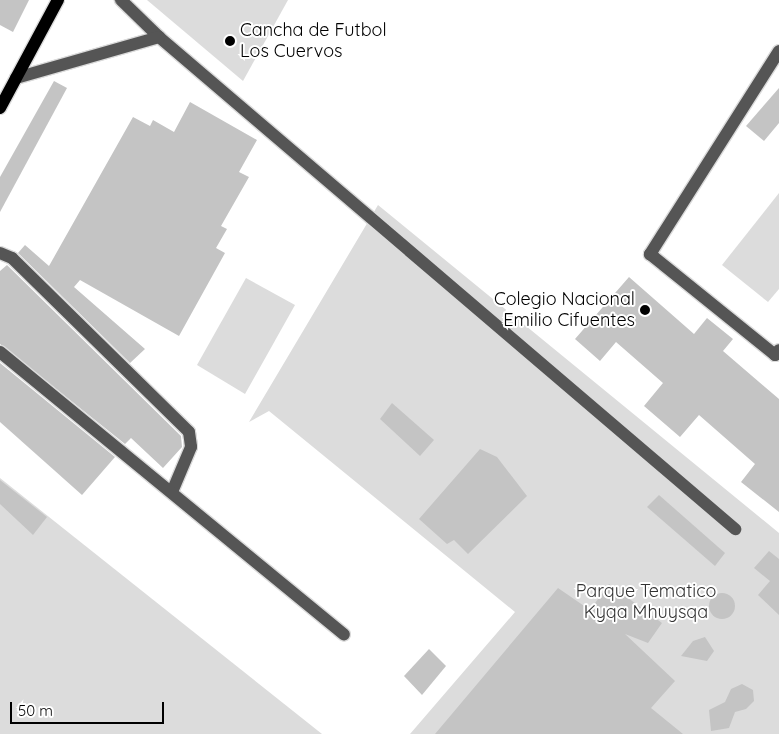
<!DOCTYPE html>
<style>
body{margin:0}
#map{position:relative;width:779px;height:734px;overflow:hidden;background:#fff;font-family:Quicksand,sans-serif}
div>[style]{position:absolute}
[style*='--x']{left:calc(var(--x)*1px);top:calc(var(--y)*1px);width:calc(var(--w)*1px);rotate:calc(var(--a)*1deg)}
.green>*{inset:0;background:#dcdcdc}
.building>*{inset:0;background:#c4c4c4}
.round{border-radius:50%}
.roads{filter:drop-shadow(1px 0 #dbdbdb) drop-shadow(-1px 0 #dbdbdb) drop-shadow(0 1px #dbdbdb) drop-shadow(0 -1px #dbdbdb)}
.minor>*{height:12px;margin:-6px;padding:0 6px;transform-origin:6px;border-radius:6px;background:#555}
.major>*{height:12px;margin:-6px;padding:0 6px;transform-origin:6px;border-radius:6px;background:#000}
.dots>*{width:14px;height:14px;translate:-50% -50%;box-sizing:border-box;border:2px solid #fff;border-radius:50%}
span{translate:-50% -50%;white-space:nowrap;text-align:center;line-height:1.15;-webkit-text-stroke:4px #fff;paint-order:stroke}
.poi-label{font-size:18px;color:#000}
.left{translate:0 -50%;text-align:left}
.right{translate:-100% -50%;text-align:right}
.park-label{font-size:18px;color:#333}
.scale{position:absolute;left:10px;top:702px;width:154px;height:22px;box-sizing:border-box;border:2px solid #000;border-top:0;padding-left:6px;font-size:15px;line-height:18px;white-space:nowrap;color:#000;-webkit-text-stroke:4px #fff;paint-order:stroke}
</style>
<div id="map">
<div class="green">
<div style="clip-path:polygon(147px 0,288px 0,243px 81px)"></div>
<div style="clip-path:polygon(779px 193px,779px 289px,768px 302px,722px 265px)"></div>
<div style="clip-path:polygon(378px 205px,779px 533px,779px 734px,410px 734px,515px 612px,269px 411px,249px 422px)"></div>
<div style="clip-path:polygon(246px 278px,295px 305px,245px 394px,197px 365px)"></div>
<div style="clip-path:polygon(0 478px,322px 734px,0 734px)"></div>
</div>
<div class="building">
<div style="clip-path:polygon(0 0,29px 0,13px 32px,0 25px)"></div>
<div style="clip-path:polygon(54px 81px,67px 88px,0 212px,0 177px)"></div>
<div style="clip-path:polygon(779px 88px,779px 123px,764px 141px,746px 126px)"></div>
<div style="clip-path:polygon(190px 102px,257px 140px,239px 172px,249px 177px,221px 226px,227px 229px,216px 248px,225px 253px,179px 336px,80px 280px,74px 287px,145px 349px,130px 363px,18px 253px,25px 245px,49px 266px,133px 117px,150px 126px,153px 120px,174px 132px)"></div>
<div style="clip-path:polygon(7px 265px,181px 436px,182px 447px,163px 468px,131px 438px,125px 444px,0 344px,0 271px)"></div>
<div style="clip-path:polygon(629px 277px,694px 334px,707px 318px,733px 339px,723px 351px,779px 399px,779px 512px,741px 482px,755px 464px,699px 415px,680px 437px,644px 406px,663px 383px,616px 342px,600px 361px,575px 339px)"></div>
<div style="clip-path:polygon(0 363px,115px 457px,82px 495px,0 422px)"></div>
<div style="clip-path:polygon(392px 403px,434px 440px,420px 456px,380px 419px)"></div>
<div style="clip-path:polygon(480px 449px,497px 457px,527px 496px,468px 554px,454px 540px,447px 544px,419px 519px)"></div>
<div style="clip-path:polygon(0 480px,47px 517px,33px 535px,0 504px)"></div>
<div style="clip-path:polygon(659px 495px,725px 553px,715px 566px,647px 507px)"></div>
<div style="clip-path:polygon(769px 551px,779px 559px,779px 615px,758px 595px,770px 581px,754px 568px)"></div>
<div style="clip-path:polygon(609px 584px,662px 623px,648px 643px,625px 634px,675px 681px,651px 708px,683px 734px,435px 734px,558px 588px,590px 610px)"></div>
<div class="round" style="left:709px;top:593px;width:26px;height:26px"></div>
<div style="clip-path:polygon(705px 637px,714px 651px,707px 661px,681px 656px,693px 641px)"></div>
<div style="clip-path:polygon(429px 649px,446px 666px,422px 695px,404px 676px)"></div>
<div style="clip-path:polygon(742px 684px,753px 690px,754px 701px,746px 709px,735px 712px,729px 728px,711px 731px,709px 710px,725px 702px,731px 689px)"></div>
</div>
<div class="roads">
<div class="minor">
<div style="--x:121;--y:0;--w:53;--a:44.2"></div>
<div style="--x:159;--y:37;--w:758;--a:40.5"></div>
<div style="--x:779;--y:51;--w:241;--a:122.4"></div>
<div style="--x:650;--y:254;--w:161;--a:38.9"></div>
<div style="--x:775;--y:355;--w:6;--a:-51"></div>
<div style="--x:16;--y:78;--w:149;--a:-16"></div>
<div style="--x:0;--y:253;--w:13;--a:23"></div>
<div style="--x:12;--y:258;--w:248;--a:44.5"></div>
<div style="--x:189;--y:432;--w:15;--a:82"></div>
<div style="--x:191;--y:447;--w:49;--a:112.9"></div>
<div style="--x:0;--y:352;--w:445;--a:39.4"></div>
</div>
<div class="major">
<div style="--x:0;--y:108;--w:123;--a:-61.8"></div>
</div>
</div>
<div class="dots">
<div style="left:230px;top:41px;background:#000"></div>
<div style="left:645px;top:310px;background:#000"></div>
</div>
<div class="poi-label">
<span class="left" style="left:240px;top:41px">Cancha de Futbol<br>Los Cuervos</span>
<span class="right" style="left:635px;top:310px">Colegio Nacional<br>Emilio Cifuentes</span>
</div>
<div class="park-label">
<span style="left:646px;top:602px">Parque Tematico<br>Kyqa Mhuysqa</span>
</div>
<div class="scale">50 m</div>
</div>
